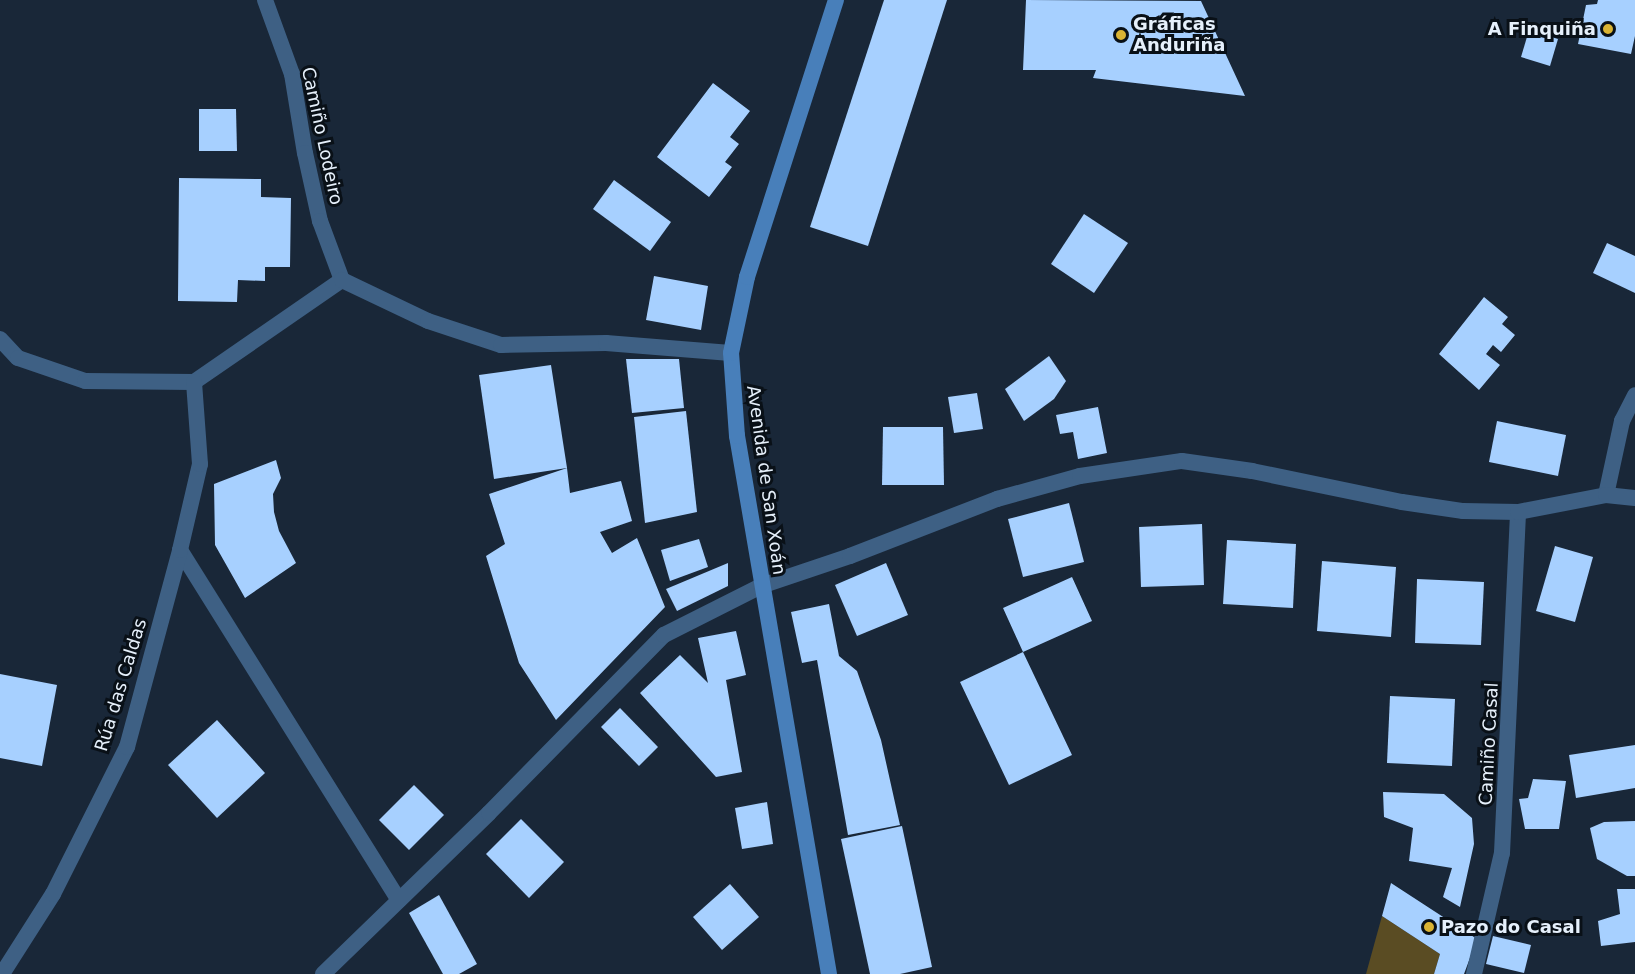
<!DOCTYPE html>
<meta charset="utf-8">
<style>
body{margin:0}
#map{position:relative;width:1635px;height:974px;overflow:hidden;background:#192738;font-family:"DejaVu Sans",sans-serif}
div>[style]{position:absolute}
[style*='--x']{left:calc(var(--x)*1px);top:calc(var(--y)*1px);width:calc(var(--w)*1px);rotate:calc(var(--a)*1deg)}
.green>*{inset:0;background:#5a4c23}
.building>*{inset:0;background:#a7d0ff}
.minor>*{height:16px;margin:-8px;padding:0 8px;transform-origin:8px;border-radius:8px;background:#3e6084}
.tertiary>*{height:16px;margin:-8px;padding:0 8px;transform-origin:8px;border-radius:8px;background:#3e6084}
.secondary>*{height:16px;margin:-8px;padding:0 8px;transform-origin:8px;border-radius:8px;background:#487fba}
.dots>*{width:16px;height:16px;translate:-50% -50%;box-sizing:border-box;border:3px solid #091017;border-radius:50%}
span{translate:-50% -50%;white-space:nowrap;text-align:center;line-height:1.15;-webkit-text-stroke:6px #091017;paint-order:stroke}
.poi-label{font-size:18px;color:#e6f0fb;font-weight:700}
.left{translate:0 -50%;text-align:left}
.right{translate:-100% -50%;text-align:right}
.street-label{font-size:18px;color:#e6f0fb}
</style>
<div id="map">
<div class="green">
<div style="clip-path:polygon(1382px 916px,1440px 954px,1434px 974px,1366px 974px)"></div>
</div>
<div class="building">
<div style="clip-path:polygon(884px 0,947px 0,868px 246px,810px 227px)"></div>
<div style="clip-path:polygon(1026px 0,1201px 1px,1245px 96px,1093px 78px,1096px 70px,1023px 70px)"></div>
<div style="clip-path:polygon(1598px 0,1635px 0,1635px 36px,1631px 54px,1578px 44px,1586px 5px,1597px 4px)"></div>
<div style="clip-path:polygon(1529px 30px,1558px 39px,1550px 66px,1521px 57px)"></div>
<div style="clip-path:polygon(713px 83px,750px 111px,730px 137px,739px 144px,725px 162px,732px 167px,709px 197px,657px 157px)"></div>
<div style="clip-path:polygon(199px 109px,236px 109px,237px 151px,199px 151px)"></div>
<div style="clip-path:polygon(179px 178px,261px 179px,261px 197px,291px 198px,290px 267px,265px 267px,265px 281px,238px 280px,237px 302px,178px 301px)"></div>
<div style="clip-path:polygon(614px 180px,671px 222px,650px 251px,593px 209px)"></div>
<div style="clip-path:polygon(1084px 214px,1128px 243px,1094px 293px,1051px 264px)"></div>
<div style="clip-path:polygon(1607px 243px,1635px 256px,1635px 293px,1593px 273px)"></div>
<div style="clip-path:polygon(654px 276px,708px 286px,701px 330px,646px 320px)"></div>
<div style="clip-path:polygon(1484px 297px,1508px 317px,1502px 324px,1515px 335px,1501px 352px,1493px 345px,1486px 354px,1500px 365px,1479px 390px,1439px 354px)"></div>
<div style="clip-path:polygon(1049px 356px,1066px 381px,1054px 399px,1024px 421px,1005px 389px)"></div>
<div style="clip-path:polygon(626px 359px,679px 359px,684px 408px,632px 413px)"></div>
<div style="clip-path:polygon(551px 365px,567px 468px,494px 479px,479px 375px)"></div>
<div style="clip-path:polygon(977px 393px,983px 429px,954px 433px,948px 397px)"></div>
<div style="clip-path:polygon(1098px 407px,1107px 453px,1078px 459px,1073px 432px,1060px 434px,1056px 415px)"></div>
<div style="clip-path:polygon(686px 411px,697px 512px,645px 523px,634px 417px)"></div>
<div style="clip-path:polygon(1497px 421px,1566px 435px,1558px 476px,1489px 462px)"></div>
<div style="clip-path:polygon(883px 427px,943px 427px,944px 485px,882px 485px)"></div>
<div style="clip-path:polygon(276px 460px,281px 478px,273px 494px,274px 512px,279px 531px,296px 563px,245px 598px,215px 545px,214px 484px)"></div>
<div style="clip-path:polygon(567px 468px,570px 493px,621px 481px,632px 521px,600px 532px,612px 553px,637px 538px,665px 607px,556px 720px,519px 663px,486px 556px,505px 544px,489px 494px)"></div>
<div style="clip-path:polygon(1069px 503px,1084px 562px,1023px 577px,1008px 519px)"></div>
<div style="clip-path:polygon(1202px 524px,1204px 585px,1141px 587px,1139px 527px)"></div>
<div style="clip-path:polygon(699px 539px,708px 567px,670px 581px,661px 550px)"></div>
<div style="clip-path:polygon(1227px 540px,1296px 544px,1293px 608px,1223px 604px)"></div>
<div style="clip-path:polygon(1555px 546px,1593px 557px,1575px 622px,1536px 611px)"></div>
<div style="clip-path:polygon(1322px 561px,1396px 567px,1391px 637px,1317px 631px)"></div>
<div style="clip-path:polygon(728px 563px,728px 586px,677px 611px,666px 589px)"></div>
<div style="clip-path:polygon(886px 563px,908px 615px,857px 636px,835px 585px)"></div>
<div style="clip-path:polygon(1072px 577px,1092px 621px,1023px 652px,1072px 755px,1009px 785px,960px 682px,1023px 652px,1003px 608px)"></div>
<div style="clip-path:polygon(1417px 579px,1484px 582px,1481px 645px,1415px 643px)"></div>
<div style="clip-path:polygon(829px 604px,839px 656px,857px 671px,881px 740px,900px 825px,848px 835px,817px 660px,802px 663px,791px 612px)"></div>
<div style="clip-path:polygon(736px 631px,746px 675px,726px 680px,742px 772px,716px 777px,640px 693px,680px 655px,708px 683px,698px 638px)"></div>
<div style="clip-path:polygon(0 674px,57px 685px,42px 766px,0 758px)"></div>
<div style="clip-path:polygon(1390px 696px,1455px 699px,1452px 766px,1387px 763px)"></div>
<div style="clip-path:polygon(620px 708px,658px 747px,639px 766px,601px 727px)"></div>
<div style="clip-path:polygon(217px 720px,265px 773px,217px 818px,168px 765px)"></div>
<div style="clip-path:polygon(1635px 745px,1635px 788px,1576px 798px,1569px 755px)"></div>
<div style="clip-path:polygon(1533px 779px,1566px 781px,1559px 829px,1525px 829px,1519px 799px,1528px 798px)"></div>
<div style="clip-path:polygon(414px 785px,444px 815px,409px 850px,379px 820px)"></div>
<div style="clip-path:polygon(1383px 792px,1444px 794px,1472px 818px,1474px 844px,1460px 907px,1443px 897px,1452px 868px,1409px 861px,1413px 828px,1384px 817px)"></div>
<div style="clip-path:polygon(767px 802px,773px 844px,742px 849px,735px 808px)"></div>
<div style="clip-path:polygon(521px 819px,564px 862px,529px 898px,486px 854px)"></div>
<div style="clip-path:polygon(1635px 821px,1635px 876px,1627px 876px,1597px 859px,1590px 828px,1604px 822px)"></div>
<div style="clip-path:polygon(902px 826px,932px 967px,900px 974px,870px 974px,841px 839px)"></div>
<div style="clip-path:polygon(1391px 883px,1477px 939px,1464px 974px,1434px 974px,1440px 954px,1382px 916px)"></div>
<div style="clip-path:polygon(730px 884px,759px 917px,722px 950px,693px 917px)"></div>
<div style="clip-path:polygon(1617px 889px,1635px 889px,1635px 942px,1601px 946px,1598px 921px,1620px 914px)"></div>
<div style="clip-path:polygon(439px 895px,477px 964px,459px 974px,443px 974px,409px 913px)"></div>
<div style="clip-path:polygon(1493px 936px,1531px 945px,1524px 973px,1486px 964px)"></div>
</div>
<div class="minor">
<div style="--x:265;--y:0;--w:79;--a:70"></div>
<div style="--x:292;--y:74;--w:80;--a:80.7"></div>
<div style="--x:305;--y:153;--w:70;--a:77.6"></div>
<div style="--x:320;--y:221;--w:63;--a:69.6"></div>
<div style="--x:0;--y:339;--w:26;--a:47"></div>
<div style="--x:18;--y:358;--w:71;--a:18.9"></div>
<div style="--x:85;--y:381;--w:109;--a:0.5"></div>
<div style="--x:194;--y:382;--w:180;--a:-34.6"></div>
<div style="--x:342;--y:280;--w:95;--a:25.5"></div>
<div style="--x:428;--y:321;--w:77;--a:18.2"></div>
<div style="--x:501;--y:345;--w:105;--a:-1.1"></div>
<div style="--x:606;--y:343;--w:125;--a:4.6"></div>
<div style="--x:1606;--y:495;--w:76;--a:-77.8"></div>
<div style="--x:1622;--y:421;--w:29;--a:-63"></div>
<div style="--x:180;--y:550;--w:413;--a:58"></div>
<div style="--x:2;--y:974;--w:95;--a:-57.5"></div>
<div style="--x:53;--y:894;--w:165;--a:-63.3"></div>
<div style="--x:127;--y:747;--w:204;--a:-74.9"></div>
<div style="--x:180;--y:550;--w:88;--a:-76.9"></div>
<div style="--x:200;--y:464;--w:82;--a:-94.2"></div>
<div style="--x:1474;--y:974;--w:124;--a:-77"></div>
<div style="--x:1502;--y:853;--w:341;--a:-87.3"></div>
</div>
<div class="tertiary">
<div style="--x:323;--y:974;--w:231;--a:-44.1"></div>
<div style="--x:489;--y:813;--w:250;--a:-45.5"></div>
<div style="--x:664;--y:635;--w:109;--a:-26.8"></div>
<div style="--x:761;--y:586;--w:94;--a:-18.6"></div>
<div style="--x:850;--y:556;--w:158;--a:-21.2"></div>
<div style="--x:997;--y:499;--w:86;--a:-15.5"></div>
<div style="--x:1080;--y:476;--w:103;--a:-8.4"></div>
<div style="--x:1182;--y:461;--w:71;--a:8.1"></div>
<div style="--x:1252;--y:471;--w:153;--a:11.7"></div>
<div style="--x:1402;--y:502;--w:62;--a:8.4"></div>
<div style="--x:1463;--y:511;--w:55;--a:1"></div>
<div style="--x:1518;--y:512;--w:90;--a:-10.9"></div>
<div style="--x:1606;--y:495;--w:29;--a:6"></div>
</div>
<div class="secondary">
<div style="--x:829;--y:974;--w:546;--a:-99.7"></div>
<div style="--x:737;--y:436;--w:83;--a:-94.1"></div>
<div style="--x:731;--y:353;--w:78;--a:-78.1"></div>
<div style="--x:747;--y:277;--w:291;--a:-72.2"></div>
</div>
<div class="dots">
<div style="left:1608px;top:29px;background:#dab333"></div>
<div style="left:1121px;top:35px;background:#dab333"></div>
<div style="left:1429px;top:927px;background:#dab333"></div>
</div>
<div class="poi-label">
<span class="left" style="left:1133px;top:35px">Gráficas<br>Anduriña</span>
<span class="right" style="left:1596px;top:29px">A Finquiña</span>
<span class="left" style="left:1441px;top:927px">Pazo do Casal</span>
</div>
<div class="street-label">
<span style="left:322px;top:136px;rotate:78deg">Camiño Lodeiro</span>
<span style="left:766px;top:480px;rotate:82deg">Avenida de San Xoán</span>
<span style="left:121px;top:685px;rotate:-73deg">Rúa das Caldas</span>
<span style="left:1489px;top:744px;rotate:-87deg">Camiño Casal</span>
</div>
</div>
